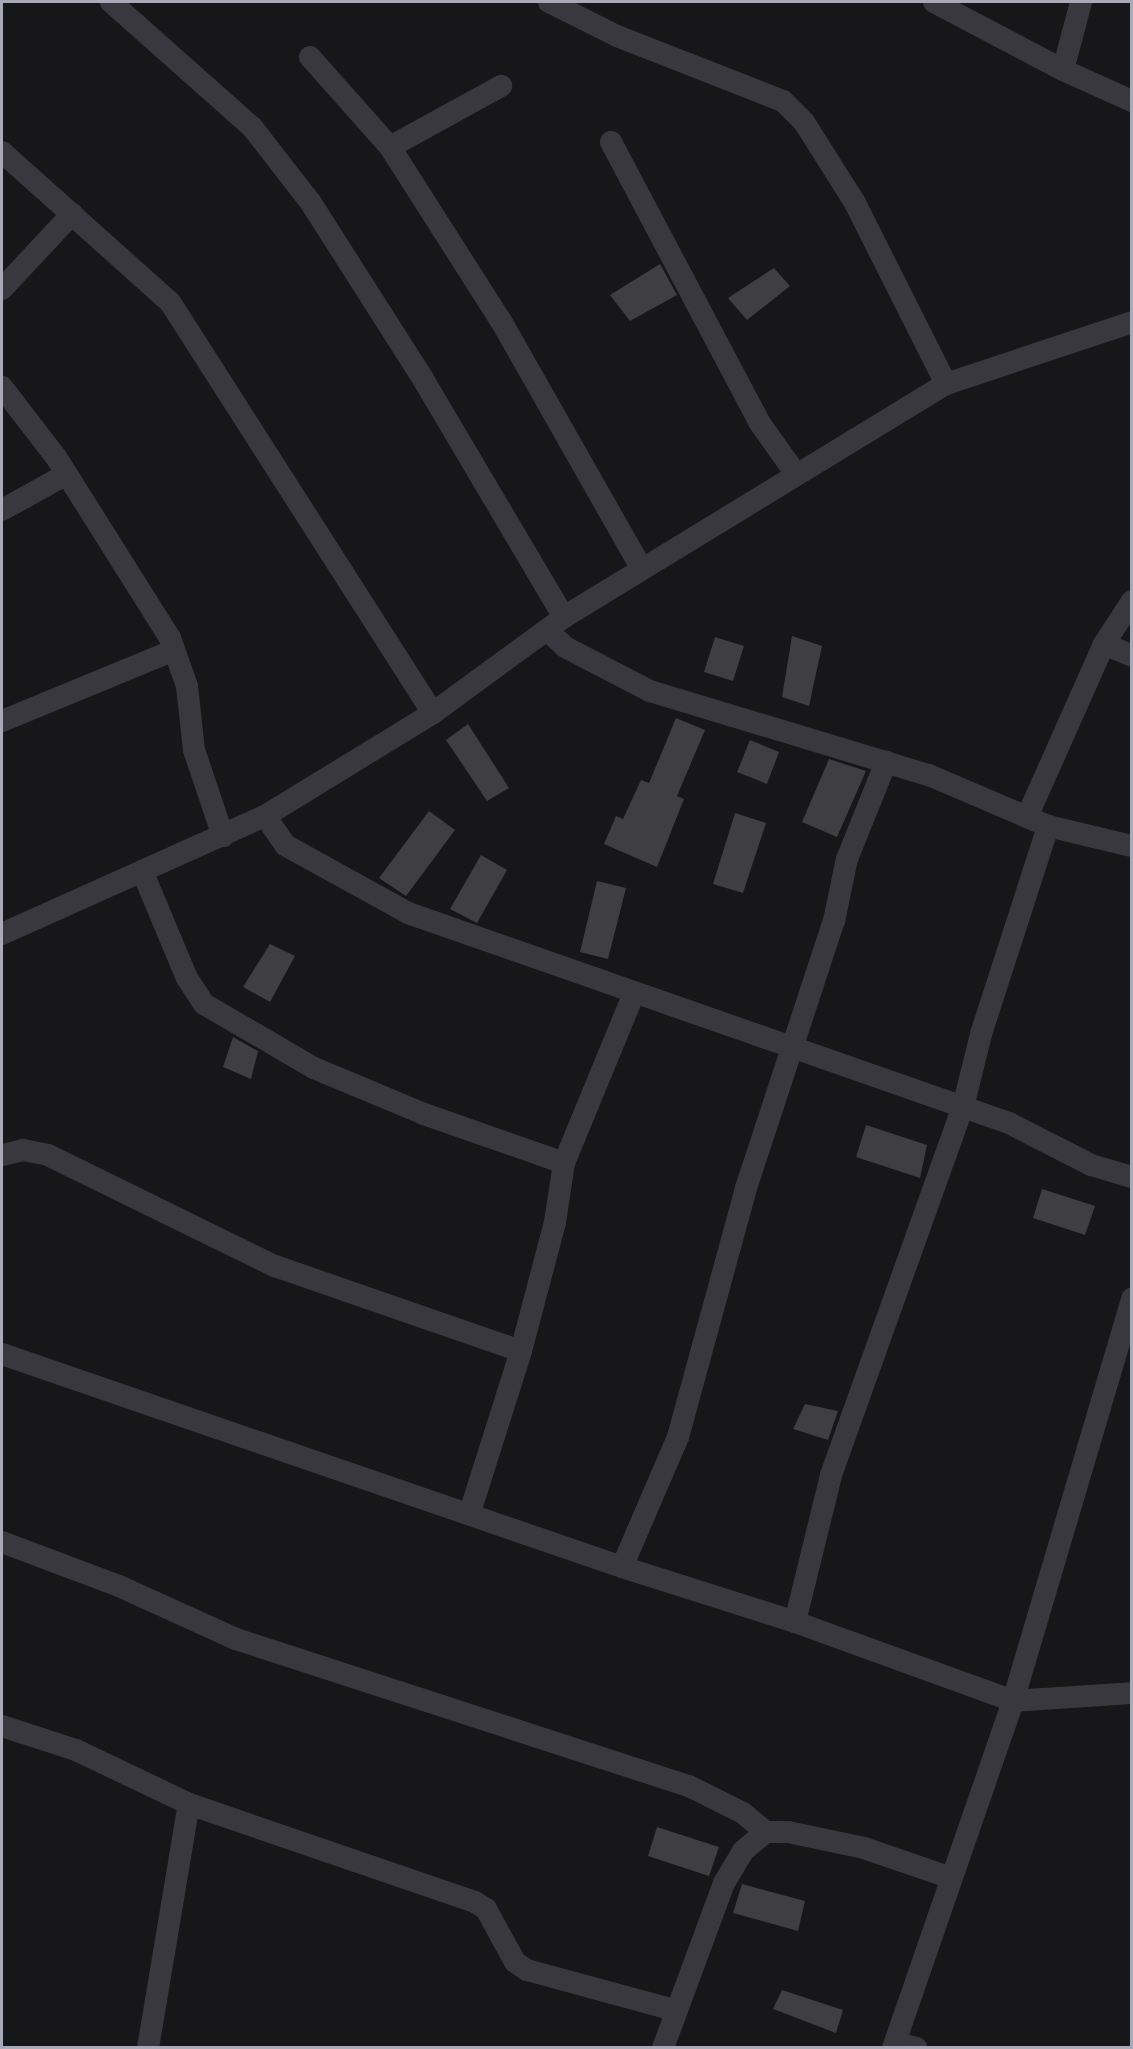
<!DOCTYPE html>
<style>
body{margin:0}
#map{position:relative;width:1133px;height:2049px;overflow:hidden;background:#171719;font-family:Barlow,sans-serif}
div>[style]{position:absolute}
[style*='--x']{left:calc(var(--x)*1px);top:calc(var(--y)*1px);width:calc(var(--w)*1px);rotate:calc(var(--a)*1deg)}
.building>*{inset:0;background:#3e3e43}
.minor>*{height:22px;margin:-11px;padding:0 11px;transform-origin:11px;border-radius:11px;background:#38383e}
span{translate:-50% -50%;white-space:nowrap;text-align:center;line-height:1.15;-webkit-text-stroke:4.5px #121214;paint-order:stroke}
.frame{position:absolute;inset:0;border:3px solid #a9aab9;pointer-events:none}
</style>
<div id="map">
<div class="building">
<div style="clip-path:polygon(660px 264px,677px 295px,630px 321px,610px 295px)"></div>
<div style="clip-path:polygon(774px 268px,790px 286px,747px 320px,728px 298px)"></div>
<div style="clip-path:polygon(792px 636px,822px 646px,809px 706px,782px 697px)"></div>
<div style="clip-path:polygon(715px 637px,744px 646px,733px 681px,704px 672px)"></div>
<div style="clip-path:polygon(676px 718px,705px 730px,677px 796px,684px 799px,657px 867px,604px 844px,616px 816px,623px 819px,641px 780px,649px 783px)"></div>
<div style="clip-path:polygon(468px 724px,509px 788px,487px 801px,446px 740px)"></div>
<div style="clip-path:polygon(750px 740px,779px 752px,767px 784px,737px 772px)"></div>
<div style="clip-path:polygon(829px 759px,866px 771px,837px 837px,802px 822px)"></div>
<div style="clip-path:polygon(429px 811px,455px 830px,406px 896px,379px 878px)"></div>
<div style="clip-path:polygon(735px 813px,766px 823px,743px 893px,713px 884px)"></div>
<div style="clip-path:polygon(481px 855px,507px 870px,477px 923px,450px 909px)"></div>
<div style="clip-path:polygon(597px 881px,626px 888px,608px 959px,580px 952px)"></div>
<div style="clip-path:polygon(270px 944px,295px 956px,270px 1002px,243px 987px)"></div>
<div style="clip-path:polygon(233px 1037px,258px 1051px,251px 1079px,223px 1067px)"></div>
<div style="clip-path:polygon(866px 1125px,927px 1145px,920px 1178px,856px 1157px)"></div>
<div style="clip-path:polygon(1042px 1189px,1095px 1206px,1085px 1235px,1033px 1218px)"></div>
<div style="clip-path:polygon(805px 1404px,838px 1411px,828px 1440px,793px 1429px)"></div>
<div style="clip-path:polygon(657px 1827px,719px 1847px,709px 1876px,648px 1856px)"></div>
<div style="clip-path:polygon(742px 1884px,805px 1901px,798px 1931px,733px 1913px)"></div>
<div style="clip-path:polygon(782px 1990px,843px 2010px,836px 2033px,773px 2009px)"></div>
</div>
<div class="minor">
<div style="--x:111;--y:2;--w:188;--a:41.6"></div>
<div style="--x:252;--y:127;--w:96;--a:52.2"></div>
<div style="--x:311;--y:203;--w:209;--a:57.5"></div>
<div style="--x:423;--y:379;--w:277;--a:59.4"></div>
<div style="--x:549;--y:2;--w:76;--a:26.6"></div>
<div style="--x:617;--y:36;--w:178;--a:21.4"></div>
<div style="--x:783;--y:101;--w:30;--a:45"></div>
<div style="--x:804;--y:122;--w:96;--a:57.8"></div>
<div style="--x:855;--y:203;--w:203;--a:63.3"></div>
<div style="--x:934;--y:2;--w:146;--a:27.8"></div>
<div style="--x:1081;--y:2;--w:70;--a:104.8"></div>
<div style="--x:1063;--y:70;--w:76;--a:24.2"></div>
<div style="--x:310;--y:57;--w:120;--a:48.4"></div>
<div style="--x:390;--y:147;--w:206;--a:57.5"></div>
<div style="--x:501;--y:321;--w:285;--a:60.4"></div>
<div style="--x:611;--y:142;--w:317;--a:62.1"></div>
<div style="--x:759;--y:422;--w:64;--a:54.6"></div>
<div style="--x:390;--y:147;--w:127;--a:-28.8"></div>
<div style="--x:2;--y:152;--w:225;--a:41.8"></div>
<div style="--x:170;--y:302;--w:488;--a:57.4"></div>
<div style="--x:2;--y:289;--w:103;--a:-47"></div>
<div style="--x:2;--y:387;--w:88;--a:52.4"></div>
<div style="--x:56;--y:457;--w:214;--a:57.8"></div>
<div style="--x:170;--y:638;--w:51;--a:70.5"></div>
<div style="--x:187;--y:686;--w:64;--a:83.8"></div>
<div style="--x:194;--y:750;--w:91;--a:71.4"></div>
<div style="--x:2;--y:510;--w:74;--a:-29"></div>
<div style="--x:548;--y:631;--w:23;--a:43"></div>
<div style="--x:565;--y:647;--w:96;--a:27.4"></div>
<div style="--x:650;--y:691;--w:291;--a:16.8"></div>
<div style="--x:929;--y:775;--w:129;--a:23.2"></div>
<div style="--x:1048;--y:826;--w:86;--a:13.4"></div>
<div style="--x:1104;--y:644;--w:30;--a:23"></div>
<div style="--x:2;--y:721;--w:186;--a:-22.4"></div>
<div style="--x:265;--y:816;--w:35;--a:55"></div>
<div style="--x:285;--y:845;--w:141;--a:28.9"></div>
<div style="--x:408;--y:913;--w:637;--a:19.26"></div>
<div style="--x:1009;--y:1123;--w:92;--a:27.1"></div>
<div style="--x:1091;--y:1165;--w:43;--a:16.3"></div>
<div style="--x:1027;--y:817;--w:189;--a:-66"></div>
<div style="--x:1104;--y:644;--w:51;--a:-56.9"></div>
<div style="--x:143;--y:873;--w:114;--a:67.3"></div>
<div style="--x:187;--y:978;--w:31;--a:57"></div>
<div style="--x:204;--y:1004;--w:127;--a:30.2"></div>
<div style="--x:314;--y:1068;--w:119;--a:22.7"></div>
<div style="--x:424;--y:1114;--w:148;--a:19.3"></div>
<div style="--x:2;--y:934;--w:288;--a:-24.2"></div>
<div style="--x:265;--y:816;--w:197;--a:-31.5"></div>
<div style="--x:433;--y:713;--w:162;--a:-36.2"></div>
<div style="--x:564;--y:617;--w:447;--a:-31.4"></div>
<div style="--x:946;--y:384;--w:196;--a:-18.4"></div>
<div style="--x:2;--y:1155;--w:22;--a:-13"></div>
<div style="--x:23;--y:1150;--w:25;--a:11"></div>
<div style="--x:48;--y:1155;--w:253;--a:26.1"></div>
<div style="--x:275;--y:1266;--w:260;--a:19.1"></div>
<div style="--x:2;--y:1354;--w:656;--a:18.96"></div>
<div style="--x:622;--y:1567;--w:182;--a:17.6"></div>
<div style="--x:795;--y:1622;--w:232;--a:19.9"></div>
<div style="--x:1013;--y:1701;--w:119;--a:-3.8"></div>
<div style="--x:470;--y:1512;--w:169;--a:-72.4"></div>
<div style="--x:521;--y:1351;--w:133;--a:-75.2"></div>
<div style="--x:555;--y:1222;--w:60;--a:-81.3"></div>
<div style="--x:564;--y:1163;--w:184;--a:-67.6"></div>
<div style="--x:2;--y:1542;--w:125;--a:20.6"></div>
<div style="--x:119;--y:1586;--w:128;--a:24.4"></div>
<div style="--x:236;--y:1639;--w:476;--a:18"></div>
<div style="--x:689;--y:1786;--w:60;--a:26.6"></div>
<div style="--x:743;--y:1813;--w:30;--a:40"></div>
<div style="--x:622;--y:1567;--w:142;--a:-66.7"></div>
<div style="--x:678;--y:1437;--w:258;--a:-74.7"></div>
<div style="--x:746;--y:1188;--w:281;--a:-71.8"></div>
<div style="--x:834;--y:921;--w:63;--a:-78.2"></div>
<div style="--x:847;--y:859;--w:105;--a:-68.1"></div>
<div style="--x:795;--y:1622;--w:151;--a:-76.2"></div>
<div style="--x:831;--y:1475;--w:391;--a:-70.3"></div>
<div style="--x:963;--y:1107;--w:75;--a:-76.1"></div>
<div style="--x:981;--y:1034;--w:219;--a:-72.1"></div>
<div style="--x:2;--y:1726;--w:78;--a:18"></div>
<div style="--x:76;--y:1750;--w:125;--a:25.5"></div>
<div style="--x:189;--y:1804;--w:302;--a:18.9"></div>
<div style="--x:475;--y:1902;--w:13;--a:32"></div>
<div style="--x:486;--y:1909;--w:60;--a:61.3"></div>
<div style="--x:515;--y:1962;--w:14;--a:34"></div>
<div style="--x:527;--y:1970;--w:152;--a:15.2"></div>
<div style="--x:895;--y:2043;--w:22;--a:13"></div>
<div style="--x:148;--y:2048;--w:247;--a:-80.5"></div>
<div style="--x:663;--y:2048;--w:176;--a:-69.7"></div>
<div style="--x:724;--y:1883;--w:37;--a:-59"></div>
<div style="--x:743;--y:1851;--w:30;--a:-40"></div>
<div style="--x:766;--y:1832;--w:22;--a:0"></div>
<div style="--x:788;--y:1832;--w:78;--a:11.9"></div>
<div style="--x:864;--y:1848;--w:92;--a:19"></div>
<div style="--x:893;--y:2048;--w:367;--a:-70.9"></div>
<div style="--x:1013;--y:1701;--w:420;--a:-73.5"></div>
</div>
<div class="frame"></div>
</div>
